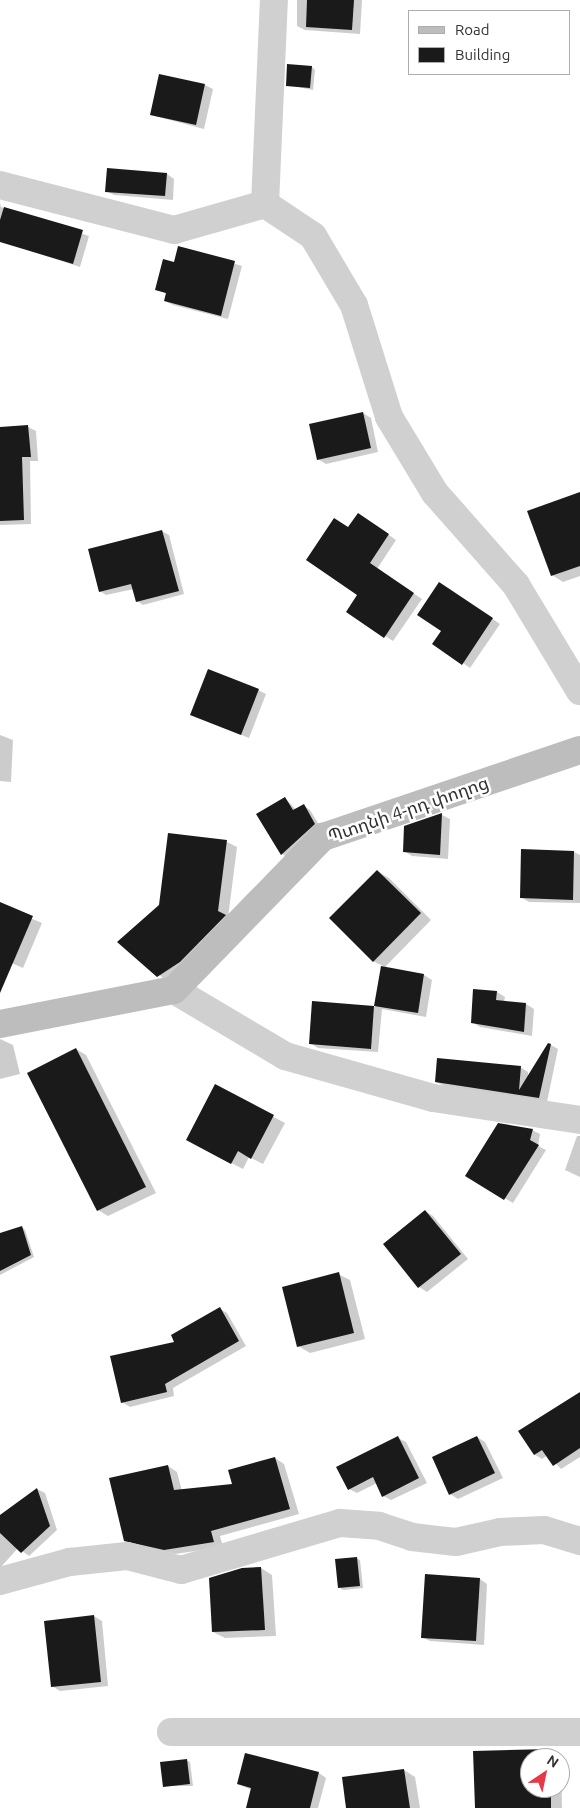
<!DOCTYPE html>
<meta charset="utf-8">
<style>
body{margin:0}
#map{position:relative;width:580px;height:1808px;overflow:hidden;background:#fff;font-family:Ubuntu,"Noto Sans Armenian",sans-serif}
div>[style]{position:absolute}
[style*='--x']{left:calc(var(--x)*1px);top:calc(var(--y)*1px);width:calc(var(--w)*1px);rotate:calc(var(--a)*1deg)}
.shadow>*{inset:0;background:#0003}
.building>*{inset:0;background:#1a1a1a}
.street>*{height:28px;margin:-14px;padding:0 14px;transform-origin:14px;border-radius:14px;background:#d0d0d0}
.secondary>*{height:28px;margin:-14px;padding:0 14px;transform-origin:14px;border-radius:14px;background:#bdbdbd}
span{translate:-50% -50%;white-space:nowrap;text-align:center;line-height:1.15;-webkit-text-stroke:5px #fff;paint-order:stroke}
.street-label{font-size:18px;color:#333}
.legend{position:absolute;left:408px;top:10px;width:162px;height:65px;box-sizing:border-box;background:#fff;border:1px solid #adadad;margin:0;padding:6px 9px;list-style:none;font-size:15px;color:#333}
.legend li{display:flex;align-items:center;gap:10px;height:25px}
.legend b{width:25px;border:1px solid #adadad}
.north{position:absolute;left:520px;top:1748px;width:50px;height:50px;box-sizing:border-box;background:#fff;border:1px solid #adadad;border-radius:50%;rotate:34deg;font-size:14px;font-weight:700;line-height:20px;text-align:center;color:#333}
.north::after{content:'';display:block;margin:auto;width:18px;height:22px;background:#e63946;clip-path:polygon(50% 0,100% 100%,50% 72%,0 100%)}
</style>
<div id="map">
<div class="shadow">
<div style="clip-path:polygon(297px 0,362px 0,360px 34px,305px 30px,297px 26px)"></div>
<div style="clip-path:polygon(312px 67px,315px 70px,313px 90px,287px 85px)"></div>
<div style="clip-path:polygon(205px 85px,213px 89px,204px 129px,151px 115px)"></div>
<div style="clip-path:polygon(167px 174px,174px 179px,173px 200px,114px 195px,106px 191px)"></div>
<div style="clip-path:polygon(0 203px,1px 207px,89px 236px,80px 267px,0 241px)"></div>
<div style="clip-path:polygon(179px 247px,242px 266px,228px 319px,173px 305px,165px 301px,167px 294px,156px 289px,175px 263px)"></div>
<div style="clip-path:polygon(363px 413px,371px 418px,378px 452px,326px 464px,318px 459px)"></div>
<div style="clip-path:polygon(28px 427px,36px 431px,38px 461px,30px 461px,31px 524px,0 525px,0 428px)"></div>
<div style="clip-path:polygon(580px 493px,580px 576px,563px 582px,552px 575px)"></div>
<div style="clip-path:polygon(366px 519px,396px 540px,377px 569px,422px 599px,393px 641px,348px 612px,359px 595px,349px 529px)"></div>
<div style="clip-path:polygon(162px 531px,169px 535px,184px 594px,143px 605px,137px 601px,134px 589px,106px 595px,100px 591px)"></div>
<div style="clip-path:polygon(448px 588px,500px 624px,470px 668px,463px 663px,442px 631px)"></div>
<div style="clip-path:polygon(258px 690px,266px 694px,249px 738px,192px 715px)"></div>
<div style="clip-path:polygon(0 735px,13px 740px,11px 782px,0 781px)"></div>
<div style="clip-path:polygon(285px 798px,296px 810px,304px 806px,310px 810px,321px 828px,289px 858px,282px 854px,258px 815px)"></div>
<div style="clip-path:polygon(442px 815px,450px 819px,448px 859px,412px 856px,404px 851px,405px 827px)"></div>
<div style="clip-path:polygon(227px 842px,237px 847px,228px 918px,168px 982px,119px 942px)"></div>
<div style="clip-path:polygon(523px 850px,574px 852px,580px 855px,580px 903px,529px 902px,521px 897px)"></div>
<div style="clip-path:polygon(377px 871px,389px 878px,431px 920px,385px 967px,373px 961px)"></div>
<div style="clip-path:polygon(0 905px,42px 923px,23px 968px,0 958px)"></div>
<div style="clip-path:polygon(382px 968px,424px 975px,432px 980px,426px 1017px,382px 1009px,378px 1052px,318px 1048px,310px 1043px,313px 1003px,375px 1007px)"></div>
<div style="clip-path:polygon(474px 990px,497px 992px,505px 997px,504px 1002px,526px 1004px,534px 1009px,532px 1036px,480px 1027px,472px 1022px)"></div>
<div style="clip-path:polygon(0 1039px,13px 1045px,20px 1074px,0 1079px)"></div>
<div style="clip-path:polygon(549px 1044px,558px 1049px,547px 1102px,444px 1086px,436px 1082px,520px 1067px,528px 1072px,528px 1078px)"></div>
<div style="clip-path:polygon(76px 1049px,86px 1055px,156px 1193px,108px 1216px,98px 1210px)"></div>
<div style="clip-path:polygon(216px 1086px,285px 1123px,263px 1164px,249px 1157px,243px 1169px,198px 1146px)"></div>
<div style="clip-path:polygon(532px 1130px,540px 1134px,538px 1146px,546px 1150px,513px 1203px,467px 1175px)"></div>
<div style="clip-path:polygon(577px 1136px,580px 1136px,580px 1177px,565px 1170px)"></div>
<div style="clip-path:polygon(425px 1211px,433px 1216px,468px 1259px,427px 1292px,419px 1287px,385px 1244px)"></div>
<div style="clip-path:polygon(22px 1227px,25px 1230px,34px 1257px,0 1275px,0 1239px)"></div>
<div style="clip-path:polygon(338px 1274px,350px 1280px,365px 1339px,310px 1353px,298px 1346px)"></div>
<div style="clip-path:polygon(220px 1309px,227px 1313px,246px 1346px,173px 1388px,174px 1396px,130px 1407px,122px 1402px,176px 1342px)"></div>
<div style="clip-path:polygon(580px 1399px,580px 1457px,561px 1469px,548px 1455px,542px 1459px,534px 1454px)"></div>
<div style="clip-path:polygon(477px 1437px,485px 1442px,503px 1478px,458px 1499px,450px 1494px,433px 1458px)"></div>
<div style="clip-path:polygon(398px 1438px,406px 1442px,427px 1483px,391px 1500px,383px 1496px,377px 1483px,357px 1493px,349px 1489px)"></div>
<div style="clip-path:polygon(275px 1458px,284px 1464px,299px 1514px,220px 1536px,223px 1547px,175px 1554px,135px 1545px,125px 1540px,168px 1466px,177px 1472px,182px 1491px,233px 1485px)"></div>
<div style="clip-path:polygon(37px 1489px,45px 1493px,57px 1530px,29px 1556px,18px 1548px,0 1568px,0 1515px)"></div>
<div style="clip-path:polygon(356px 1558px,360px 1560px,363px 1588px,343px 1590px,340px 1588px)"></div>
<div style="clip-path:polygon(261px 1568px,272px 1575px,276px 1636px,225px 1638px,213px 1632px)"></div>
<div style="clip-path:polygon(480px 1579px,487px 1584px,484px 1645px,430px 1641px,422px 1637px)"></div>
<div style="clip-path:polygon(94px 1616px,102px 1621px,108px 1686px,60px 1691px,52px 1686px)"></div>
<div style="clip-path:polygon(evenodd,549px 1751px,561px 1757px,562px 1808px,476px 1808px,475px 1753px,549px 1751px,530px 1758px,560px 1758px,560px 1788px,530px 1788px,530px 1758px)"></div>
<div style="clip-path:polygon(186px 1760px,190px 1762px,193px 1786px,164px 1786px)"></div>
<div style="clip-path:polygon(404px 1770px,415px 1777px,420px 1808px,347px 1808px)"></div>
<div style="clip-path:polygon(319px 1773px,326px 1778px,318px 1808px,249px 1808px,252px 1790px,238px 1784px)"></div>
</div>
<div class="building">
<div style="clip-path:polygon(307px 0,354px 0,352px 30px,306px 27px)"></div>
<div style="clip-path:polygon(287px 64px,312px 66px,310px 88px,286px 86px)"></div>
<div style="clip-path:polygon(159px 74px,205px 84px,196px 125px,150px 115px)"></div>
<div style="clip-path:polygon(107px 168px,167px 173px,165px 196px,105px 192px)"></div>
<div style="clip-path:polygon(4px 207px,83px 230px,73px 264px,0 242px,0 220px)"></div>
<div style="clip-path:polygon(178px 246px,235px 261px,221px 316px,164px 301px,166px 293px,155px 290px,163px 259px,174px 262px)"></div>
<div style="clip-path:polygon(363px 412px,371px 448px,317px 460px,309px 424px)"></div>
<div style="clip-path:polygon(28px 425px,31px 457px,22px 457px,24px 520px,0 521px,0 427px)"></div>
<div style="clip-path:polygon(580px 492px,580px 566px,551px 576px,527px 511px)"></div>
<div style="clip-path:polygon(358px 513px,389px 534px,370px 563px,414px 593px,384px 638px,346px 612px,357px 595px,306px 560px,334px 518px,348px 527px)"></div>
<div style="clip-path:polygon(162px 530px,179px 591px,136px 602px,131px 584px,99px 592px,88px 549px)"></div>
<div style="clip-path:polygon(439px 582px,493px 618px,462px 665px,432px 644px,441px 631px,417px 615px)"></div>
<div style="clip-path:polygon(208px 669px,259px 689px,241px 735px,190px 715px)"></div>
<div style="clip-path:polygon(285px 797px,293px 810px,304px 804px,315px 824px,281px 855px,256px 814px)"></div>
<div style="clip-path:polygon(442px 813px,440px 855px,403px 852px,404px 826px)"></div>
<div style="clip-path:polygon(168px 833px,227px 840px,218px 911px,226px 915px,180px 962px,157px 977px,117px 942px,159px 905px)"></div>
<div style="clip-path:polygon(521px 849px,574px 851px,573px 900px,520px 898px)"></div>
<div style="clip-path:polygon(377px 870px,421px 913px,373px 962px,329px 918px)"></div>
<div style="clip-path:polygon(0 902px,33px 916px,0 993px)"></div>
<div style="clip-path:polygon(381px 966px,424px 974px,418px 1013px,374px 1006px)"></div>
<div style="clip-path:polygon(473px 989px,497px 991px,496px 1000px,526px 1003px,524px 1032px,471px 1023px)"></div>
<div style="clip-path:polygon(312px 1001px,374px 1006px,371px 1049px,309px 1044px)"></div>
<div style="clip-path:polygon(548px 1043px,551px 1044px,539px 1098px,435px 1082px,437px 1058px,521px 1066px,519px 1090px)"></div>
<div style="clip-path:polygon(76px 1048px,146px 1187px,97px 1211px,27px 1073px)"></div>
<div style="clip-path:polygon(215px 1084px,274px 1115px,251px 1159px,238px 1151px,231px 1164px,186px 1140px)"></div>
<div style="clip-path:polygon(498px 1123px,533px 1129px,530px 1140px,539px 1145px,504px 1200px,465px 1176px)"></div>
<div style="clip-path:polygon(425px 1210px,461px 1254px,418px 1288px,383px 1244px)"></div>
<div style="clip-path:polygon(22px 1226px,31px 1255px,0 1271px,0 1233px)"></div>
<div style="clip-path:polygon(339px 1272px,354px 1333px,297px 1347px,282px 1287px)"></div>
<div style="clip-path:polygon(220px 1307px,239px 1341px,165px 1384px,167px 1392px,121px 1403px,110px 1356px,174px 1342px,171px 1335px)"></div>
<div style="clip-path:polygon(580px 1392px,580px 1448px,553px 1466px,542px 1450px,534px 1455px,518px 1431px)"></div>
<div style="clip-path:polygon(398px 1436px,419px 1478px,382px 1497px,373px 1477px,348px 1490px,336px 1467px)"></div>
<div style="clip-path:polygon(477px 1436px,495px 1473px,449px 1495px,432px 1457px)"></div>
<div style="clip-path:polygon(275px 1457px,290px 1509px,211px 1531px,214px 1542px,164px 1550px,124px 1541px,109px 1478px,168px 1465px,174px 1490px,232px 1484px,228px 1470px)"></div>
<div style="clip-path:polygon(37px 1488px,50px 1526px,21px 1553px,0 1533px,0 1515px)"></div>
<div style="clip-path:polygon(357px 1557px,360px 1586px,338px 1588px,335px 1559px)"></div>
<div style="clip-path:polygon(261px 1567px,265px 1630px,212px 1632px,209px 1578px,242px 1568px)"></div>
<div style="clip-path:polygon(425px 1574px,480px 1578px,476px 1641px,421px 1638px)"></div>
<div style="clip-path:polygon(94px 1615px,101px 1682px,51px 1687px,44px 1621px)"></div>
<div style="clip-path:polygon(550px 1749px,550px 1758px,530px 1758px,530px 1788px,551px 1788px,551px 1808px,475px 1808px,473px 1751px)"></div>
<div style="clip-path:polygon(245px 1753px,319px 1772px,310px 1808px,246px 1808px,251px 1788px,237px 1784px)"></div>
<div style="clip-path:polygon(187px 1759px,190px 1784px,163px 1787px,160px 1762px)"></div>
<div style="clip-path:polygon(404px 1769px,410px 1808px,346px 1808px,342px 1777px)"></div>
</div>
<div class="street">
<div style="--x:0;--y:185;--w:180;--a:14.5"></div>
<div style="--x:174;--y:230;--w:95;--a:-15.9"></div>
<div style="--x:265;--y:204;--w:58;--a:33.7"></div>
<div style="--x:313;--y:236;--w:80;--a:59.3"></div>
<div style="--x:354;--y:305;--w:117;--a:72.6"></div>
<div style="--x:389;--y:417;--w:89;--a:58.8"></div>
<div style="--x:435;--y:493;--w:123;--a:48.6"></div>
<div style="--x:516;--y:585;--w:124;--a:58.9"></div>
<div style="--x:265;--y:204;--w:204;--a:-87.5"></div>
<div style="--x:174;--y:990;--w:129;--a:30.7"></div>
<div style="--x:285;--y:1056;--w:154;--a:15.8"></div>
<div style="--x:433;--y:1098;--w:149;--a:8.5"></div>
<div style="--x:0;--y:1581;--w:73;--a:-15.2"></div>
<div style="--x:70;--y:1562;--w:57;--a:-6"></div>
<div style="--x:127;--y:1556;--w:56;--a:14.5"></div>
<div style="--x:181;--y:1570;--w:166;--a:-16.5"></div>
<div style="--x:340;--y:1523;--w:39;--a:4"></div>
<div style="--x:379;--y:1526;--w:35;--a:18"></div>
<div style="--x:412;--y:1537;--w:44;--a:6.5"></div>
<div style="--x:456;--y:1542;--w:45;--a:-12.8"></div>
<div style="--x:500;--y:1532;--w:44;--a:-2.6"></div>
<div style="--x:544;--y:1530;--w:38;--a:17"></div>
<div style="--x:171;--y:1732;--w:409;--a:0"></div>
</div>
<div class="secondary">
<div style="--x:0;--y:1024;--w:177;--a:-11.1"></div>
<div style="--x:174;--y:990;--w:214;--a:-45.8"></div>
<div style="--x:323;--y:837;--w:271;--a:-18.7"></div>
</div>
<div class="street-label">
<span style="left:408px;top:809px;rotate:-19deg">Պտղնի 4-րդ փողոց</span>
</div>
<ul class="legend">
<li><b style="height:6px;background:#bdbdbd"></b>Road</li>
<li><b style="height:14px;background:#1a1a1a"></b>Building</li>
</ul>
<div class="north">N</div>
</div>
